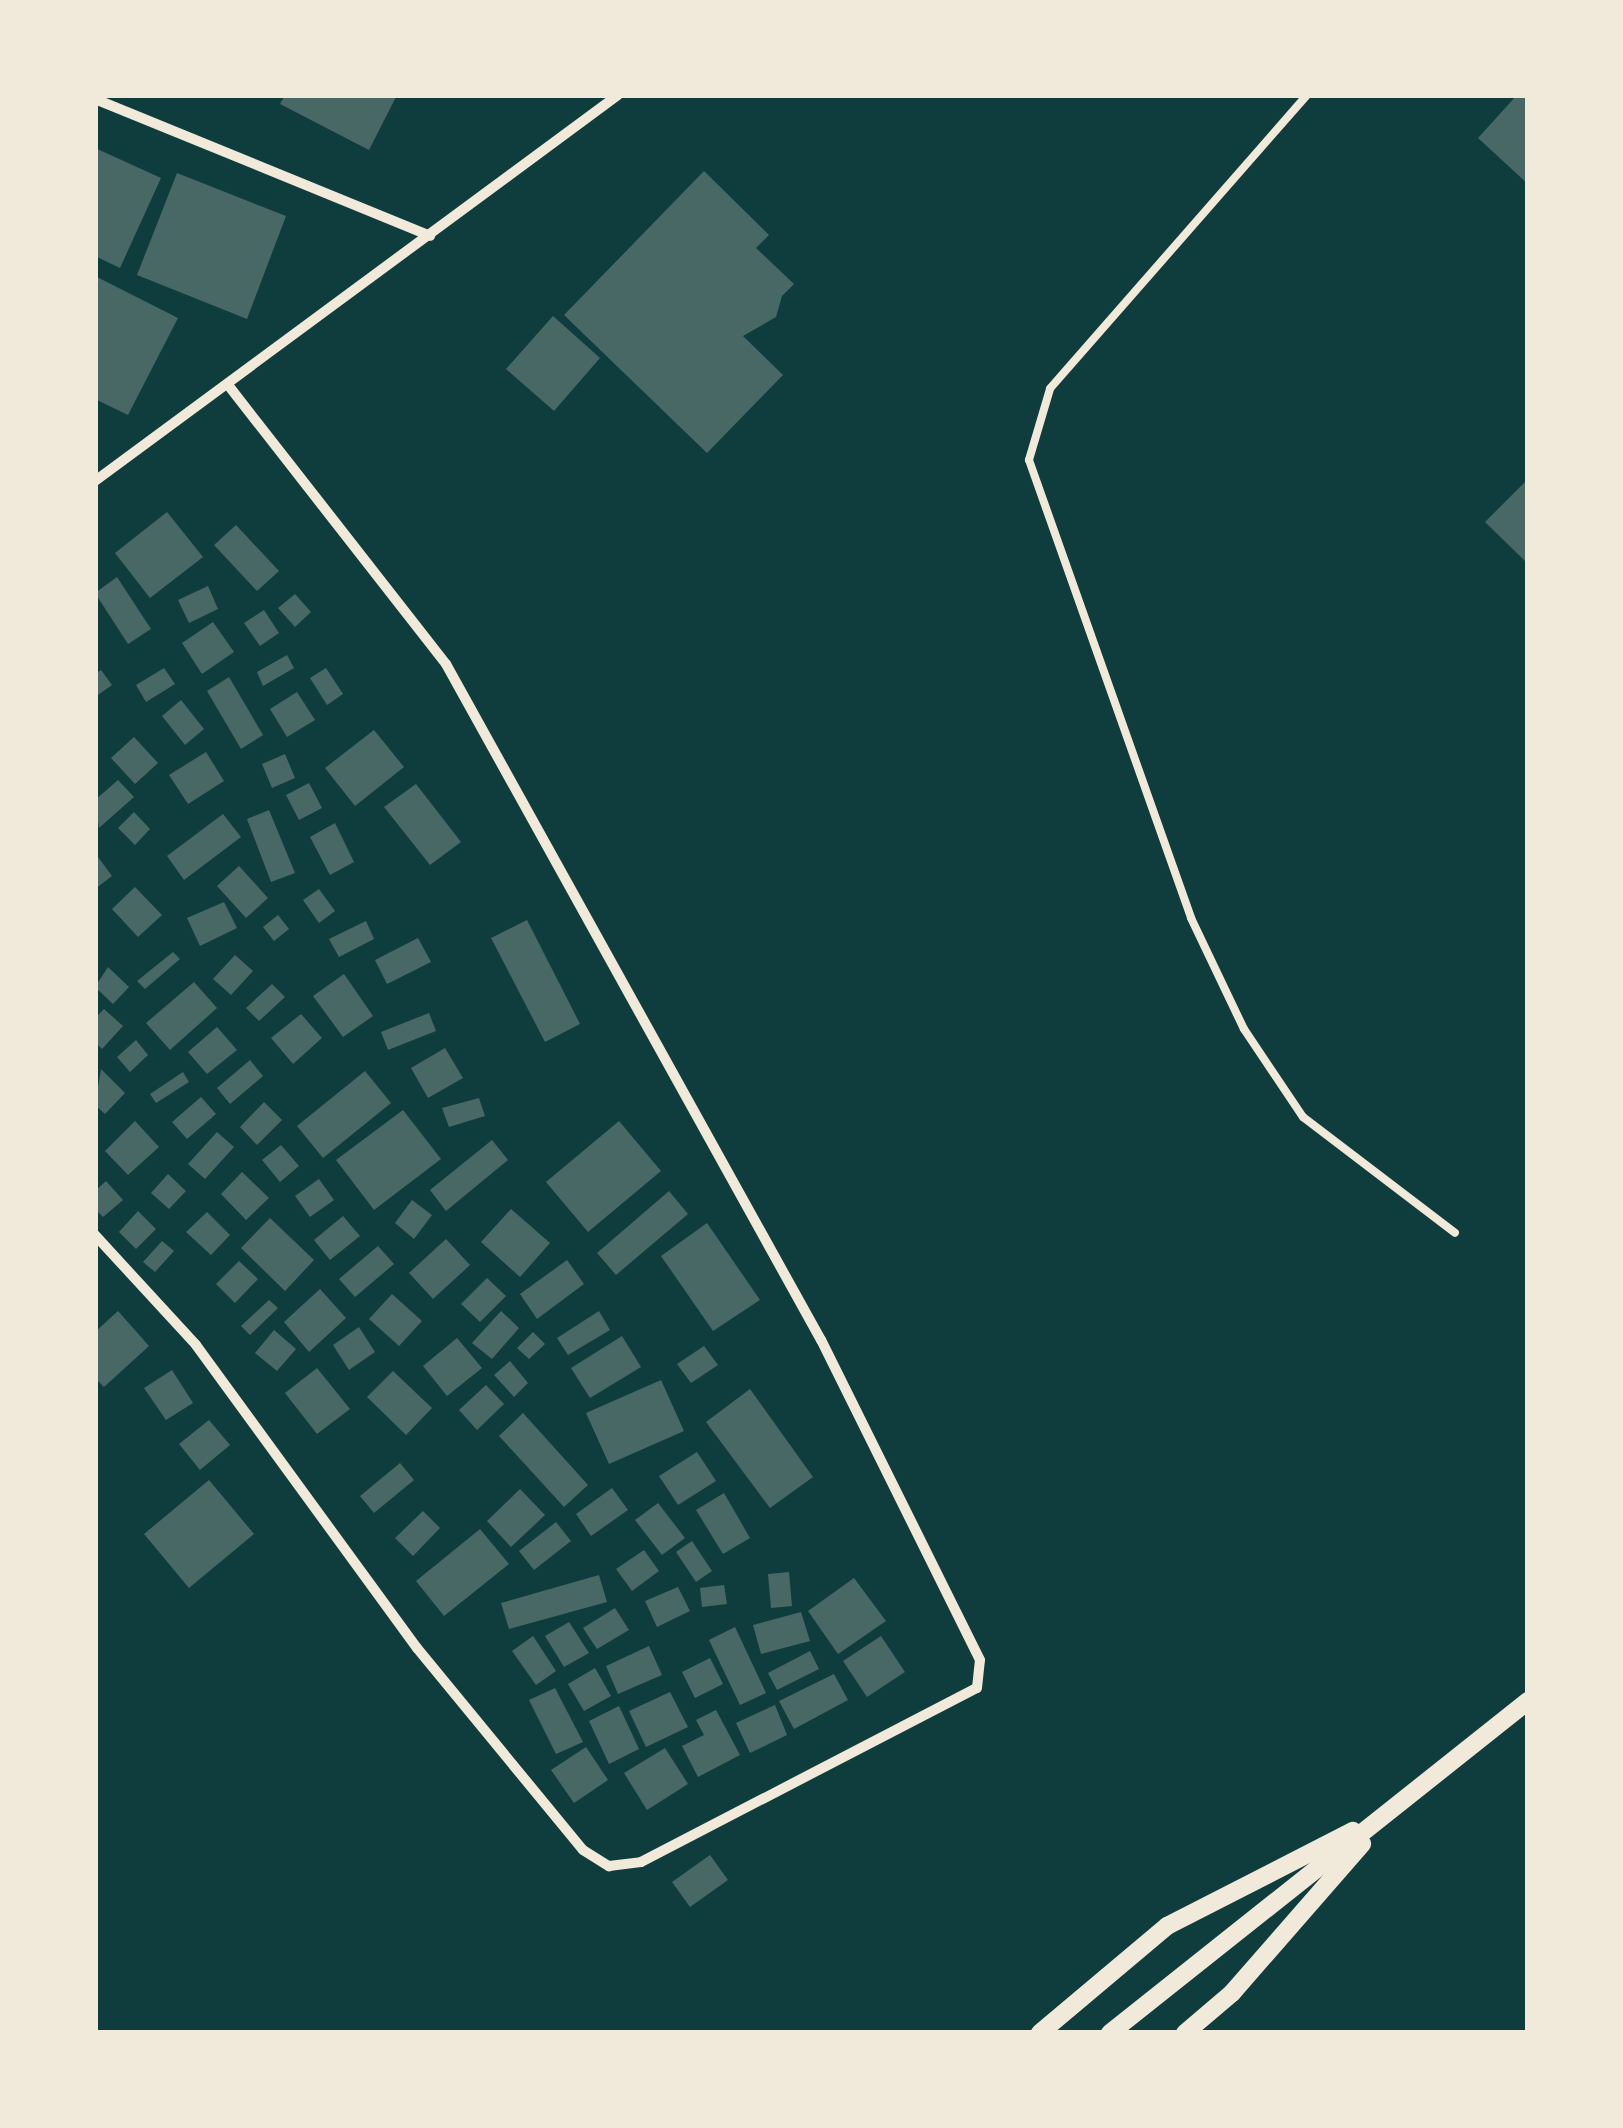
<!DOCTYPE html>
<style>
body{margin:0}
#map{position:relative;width:1623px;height:2128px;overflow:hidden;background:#0f3d3e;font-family:Mulish,sans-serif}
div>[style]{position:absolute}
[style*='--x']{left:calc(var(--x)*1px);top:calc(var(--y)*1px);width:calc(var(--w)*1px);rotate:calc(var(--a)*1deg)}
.building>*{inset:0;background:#486865}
.service>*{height:8px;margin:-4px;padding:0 4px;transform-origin:4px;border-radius:4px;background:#f1e9da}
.minor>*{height:10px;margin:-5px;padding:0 5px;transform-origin:5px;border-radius:5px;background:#f1e9da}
.tertiary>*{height:18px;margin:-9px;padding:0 9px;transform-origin:9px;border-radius:9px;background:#f1e9da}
span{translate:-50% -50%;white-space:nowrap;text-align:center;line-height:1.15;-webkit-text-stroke:8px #f1e9da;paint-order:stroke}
.frame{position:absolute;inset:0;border:98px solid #f1e9da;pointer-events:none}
</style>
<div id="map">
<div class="building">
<div style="clip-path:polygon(285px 95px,397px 95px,369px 150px,280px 104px)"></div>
<div style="clip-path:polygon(1517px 95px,1528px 95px,1528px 184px,1478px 138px)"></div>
<div style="clip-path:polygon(95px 148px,161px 178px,120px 268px,95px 256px)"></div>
<div style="clip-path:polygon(704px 171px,769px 235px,756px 248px,794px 284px,782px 296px,776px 317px,743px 336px,783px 375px,707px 453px,564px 315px)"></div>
<div style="clip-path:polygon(177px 173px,286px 216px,247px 319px,137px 275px)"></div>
<div style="clip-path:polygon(95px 276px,178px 318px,128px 415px,95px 399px)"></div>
<div style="clip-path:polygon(553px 316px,600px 358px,554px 411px,506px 369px)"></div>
<div style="clip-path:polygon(1528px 479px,1528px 564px,1485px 522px)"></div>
<div style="clip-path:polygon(167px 512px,203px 557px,150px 598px,115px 553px)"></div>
<div style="clip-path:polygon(236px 525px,279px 571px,257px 591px,214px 545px)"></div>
<div style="clip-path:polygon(117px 577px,151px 629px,128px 644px,95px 593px)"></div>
<div style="clip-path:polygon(208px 586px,218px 609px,189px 623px,178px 600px)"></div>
<div style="clip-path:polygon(295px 594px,311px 612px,295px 627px,278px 608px)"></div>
<div style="clip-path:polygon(264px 610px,279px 633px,260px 646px,244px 623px)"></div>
<div style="clip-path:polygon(213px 622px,234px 652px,202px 674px,182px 643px)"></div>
<div style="clip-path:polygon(287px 655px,294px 668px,263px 686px,257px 672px)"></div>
<div style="clip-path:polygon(164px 668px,175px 684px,146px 702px,136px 685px)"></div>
<div style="clip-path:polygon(326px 668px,343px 694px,327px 705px,310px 678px)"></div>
<div style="clip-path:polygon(101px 670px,112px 685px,95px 697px,95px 674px)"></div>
<div style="clip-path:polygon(229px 677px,263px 735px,241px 749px,207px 691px)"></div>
<div style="clip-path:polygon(297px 692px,315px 720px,287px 737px,270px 709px)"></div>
<div style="clip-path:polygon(181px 700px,204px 729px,185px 745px,162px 716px)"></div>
<div style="clip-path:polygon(374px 730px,404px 767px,355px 806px,325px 768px)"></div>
<div style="clip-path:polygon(134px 737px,158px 763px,135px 784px,111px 758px)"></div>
<div style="clip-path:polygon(206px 752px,224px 781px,188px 804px,169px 775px)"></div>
<div style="clip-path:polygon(285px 754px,295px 778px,272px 788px,262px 764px)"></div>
<div style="clip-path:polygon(118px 780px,134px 797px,99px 828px,95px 800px)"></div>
<div style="clip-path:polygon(309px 783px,322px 808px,299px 820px,286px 795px)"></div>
<div style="clip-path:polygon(416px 784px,461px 842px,430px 865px,384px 807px)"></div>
<div style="clip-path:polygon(269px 810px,295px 873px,271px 882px,247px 819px)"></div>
<div style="clip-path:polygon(134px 812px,150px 829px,135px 845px,118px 828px)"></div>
<div style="clip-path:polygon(223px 814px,241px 837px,184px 880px,167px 856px)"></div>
<div style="clip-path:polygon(335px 823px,354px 862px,330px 875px,310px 837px)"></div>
<div style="clip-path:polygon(95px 853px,112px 876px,95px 889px)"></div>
<div style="clip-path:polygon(239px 866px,268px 898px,246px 918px,217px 886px)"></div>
<div style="clip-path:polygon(135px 887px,162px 915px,138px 937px,112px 909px)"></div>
<div style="clip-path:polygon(319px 889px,335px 911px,319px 923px,303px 900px)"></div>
<div style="clip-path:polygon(224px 902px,237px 928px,200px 946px,187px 918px)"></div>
<div style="clip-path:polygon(278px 915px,289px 929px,274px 941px,263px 927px)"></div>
<div style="clip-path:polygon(527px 920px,580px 1024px,545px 1042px,491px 938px)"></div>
<div style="clip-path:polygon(366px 921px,374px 939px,339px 957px,329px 939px)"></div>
<div style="clip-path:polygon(418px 938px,431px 962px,387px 984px,375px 960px)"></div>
<div style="clip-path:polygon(173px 952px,180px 959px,145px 989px,137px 981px)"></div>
<div style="clip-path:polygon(235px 955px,253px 971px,231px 995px,213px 979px)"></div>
<div style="clip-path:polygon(108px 967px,129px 987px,113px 1004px,95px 987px)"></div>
<div style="clip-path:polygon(344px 974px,373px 1016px,343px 1037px,313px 996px)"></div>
<div style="clip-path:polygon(194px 982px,217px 1008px,170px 1050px,146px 1023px)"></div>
<div style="clip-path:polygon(272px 984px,285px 997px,259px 1021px,246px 1008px)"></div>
<div style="clip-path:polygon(104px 1009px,123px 1026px,102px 1049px,95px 1042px,95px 1018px)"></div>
<div style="clip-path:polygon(429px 1013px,436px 1031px,388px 1050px,381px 1032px)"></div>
<div style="clip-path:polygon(301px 1014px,322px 1038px,293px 1064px,271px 1038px)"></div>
<div style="clip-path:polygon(217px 1027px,237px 1050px,207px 1074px,188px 1052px)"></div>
<div style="clip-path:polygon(136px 1040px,148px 1055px,130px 1072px,117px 1057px)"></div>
<div style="clip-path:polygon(445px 1048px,463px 1078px,428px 1098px,411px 1068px)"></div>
<div style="clip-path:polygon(250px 1060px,263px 1076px,230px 1104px,217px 1088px)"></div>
<div style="clip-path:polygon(101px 1069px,125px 1093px,105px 1114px,95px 1105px)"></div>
<div style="clip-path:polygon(365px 1071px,391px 1103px,323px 1158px,297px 1126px)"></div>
<div style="clip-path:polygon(183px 1072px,189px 1082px,156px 1103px,150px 1094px)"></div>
<div style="clip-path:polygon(201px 1097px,216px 1114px,187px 1139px,172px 1122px)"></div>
<div style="clip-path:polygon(479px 1098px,485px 1116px,449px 1127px,442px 1108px)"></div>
<div style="clip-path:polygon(264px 1102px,282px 1120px,257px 1145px,240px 1127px)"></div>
<div style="clip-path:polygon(403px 1110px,441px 1159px,374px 1210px,336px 1160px)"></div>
<div style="clip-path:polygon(135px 1121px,159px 1147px,128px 1175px,105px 1151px)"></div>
<div style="clip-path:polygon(619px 1121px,661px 1171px,588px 1232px,546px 1182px)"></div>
<div style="clip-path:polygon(217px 1132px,234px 1147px,205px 1179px,188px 1164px)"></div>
<div style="clip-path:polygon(492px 1140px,508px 1160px,446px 1211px,430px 1190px)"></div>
<div style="clip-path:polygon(281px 1145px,299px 1166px,280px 1182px,262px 1160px)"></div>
<div style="clip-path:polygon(242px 1172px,269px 1198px,246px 1220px,221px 1194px)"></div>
<div style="clip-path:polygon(168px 1174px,186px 1191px,169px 1209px,151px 1193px)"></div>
<div style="clip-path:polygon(319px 1179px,334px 1200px,310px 1217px,295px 1196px)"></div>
<div style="clip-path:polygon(106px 1181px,123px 1200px,103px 1217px,95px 1209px,95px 1191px)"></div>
<div style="clip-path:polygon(669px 1191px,688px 1214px,616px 1275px,597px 1253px)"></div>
<div style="clip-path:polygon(412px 1200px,432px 1215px,414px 1239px,395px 1223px)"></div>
<div style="clip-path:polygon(511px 1209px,550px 1243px,520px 1277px,481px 1242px)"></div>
<div style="clip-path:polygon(138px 1211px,156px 1229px,136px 1249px,119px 1232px)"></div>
<div style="clip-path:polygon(207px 1212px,230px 1235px,211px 1255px,186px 1232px)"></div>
<div style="clip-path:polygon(343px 1216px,360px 1236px,330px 1260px,314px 1240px)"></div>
<div style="clip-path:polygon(270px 1218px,314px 1260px,285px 1291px,241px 1248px)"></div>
<div style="clip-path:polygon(707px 1223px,760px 1300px,713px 1331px,661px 1256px)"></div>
<div style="clip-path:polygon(446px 1239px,470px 1265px,433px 1299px,409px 1273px)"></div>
<div style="clip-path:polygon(162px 1241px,174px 1251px,155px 1272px,143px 1262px)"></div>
<div style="clip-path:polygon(378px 1246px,394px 1264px,355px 1297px,339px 1279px)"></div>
<div style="clip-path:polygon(567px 1260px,584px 1284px,537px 1319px,520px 1294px)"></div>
<div style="clip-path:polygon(239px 1261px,258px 1279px,235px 1303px,216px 1284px)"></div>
<div style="clip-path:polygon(487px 1278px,506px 1296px,480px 1322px,461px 1304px)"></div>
<div style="clip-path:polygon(320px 1289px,346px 1318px,309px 1352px,284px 1322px)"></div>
<div style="clip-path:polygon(392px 1294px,422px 1321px,399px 1346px,369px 1319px)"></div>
<div style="clip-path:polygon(269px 1300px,278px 1308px,250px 1335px,241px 1326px)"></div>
<div style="clip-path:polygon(118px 1311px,149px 1346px,104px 1387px,95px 1378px,95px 1332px)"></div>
<div style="clip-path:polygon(501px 1311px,519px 1328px,492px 1359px,472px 1343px)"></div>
<div style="clip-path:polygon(599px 1311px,610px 1330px,568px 1355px,557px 1338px)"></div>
<div style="clip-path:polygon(359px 1327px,375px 1352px,349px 1370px,333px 1345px)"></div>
<div style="clip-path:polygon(274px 1330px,296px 1349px,277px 1371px,255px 1353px)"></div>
<div style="clip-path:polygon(533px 1332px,545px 1344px,529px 1359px,517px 1348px)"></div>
<div style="clip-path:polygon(622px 1336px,641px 1367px,590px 1398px,571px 1368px)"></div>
<div style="clip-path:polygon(457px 1338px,482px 1368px,447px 1396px,423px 1366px)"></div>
<div style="clip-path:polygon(704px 1346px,718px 1365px,691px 1383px,677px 1364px)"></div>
<div style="clip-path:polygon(510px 1361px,528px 1383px,514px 1397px,494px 1375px)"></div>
<div style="clip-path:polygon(317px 1368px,350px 1409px,317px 1434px,285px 1393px)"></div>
<div style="clip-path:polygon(172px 1370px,193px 1403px,166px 1420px,144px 1388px)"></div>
<div style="clip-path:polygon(393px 1371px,432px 1408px,406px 1435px,367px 1397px)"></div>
<div style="clip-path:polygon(661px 1380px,684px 1431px,609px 1464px,586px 1413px)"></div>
<div style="clip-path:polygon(486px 1385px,504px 1404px,477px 1430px,459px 1410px)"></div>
<div style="clip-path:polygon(750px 1389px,813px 1477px,770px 1508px,706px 1422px)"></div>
<div style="clip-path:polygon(523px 1413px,588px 1485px,564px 1507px,499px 1436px)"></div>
<div style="clip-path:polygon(209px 1420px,230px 1445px,200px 1470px,179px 1444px)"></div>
<div style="clip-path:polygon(697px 1452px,716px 1481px,678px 1505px,659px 1476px)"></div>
<div style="clip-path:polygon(400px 1463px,414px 1480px,374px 1513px,360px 1496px)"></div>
<div style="clip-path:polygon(209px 1480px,254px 1534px,189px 1588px,144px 1534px)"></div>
<div style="clip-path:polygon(612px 1488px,628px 1510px,591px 1536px,576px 1514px)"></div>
<div style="clip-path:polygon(520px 1489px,545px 1515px,511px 1547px,487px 1521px)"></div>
<div style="clip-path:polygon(724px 1493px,750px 1538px,723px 1554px,696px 1510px)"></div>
<div style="clip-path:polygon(658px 1503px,685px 1538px,662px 1555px,635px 1520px)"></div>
<div style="clip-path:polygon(423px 1511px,440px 1528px,413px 1556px,395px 1538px)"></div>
<div style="clip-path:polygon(556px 1522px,571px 1541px,534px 1570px,519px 1551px)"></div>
<div style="clip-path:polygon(480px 1529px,509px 1564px,444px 1616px,416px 1581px)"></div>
<div style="clip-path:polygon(692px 1541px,712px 1571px,696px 1582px,676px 1552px)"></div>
<div style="clip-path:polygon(644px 1550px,659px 1571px,632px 1591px,616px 1569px)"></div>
<div style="clip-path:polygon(789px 1572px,792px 1606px,771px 1608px,768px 1574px)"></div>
<div style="clip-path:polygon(599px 1575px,607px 1602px,509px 1629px,501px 1603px)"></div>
<div style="clip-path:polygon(854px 1578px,886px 1621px,838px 1654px,808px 1611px)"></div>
<div style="clip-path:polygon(724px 1585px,727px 1604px,702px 1607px,700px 1588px)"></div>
<div style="clip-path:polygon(678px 1587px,690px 1611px,657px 1627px,645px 1601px)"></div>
<div style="clip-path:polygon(615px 1608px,629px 1630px,597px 1649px,583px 1628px)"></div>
<div style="clip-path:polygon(801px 1612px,810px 1641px,761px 1654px,753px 1625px)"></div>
<div style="clip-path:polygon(569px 1622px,589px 1653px,564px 1667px,545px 1636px)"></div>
<div style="clip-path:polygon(735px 1627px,766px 1693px,740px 1705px,709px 1640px)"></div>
<div style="clip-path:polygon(533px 1636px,556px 1671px,536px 1685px,512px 1651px)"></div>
<div style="clip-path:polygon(881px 1636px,905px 1672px,867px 1697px,843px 1661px)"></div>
<div style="clip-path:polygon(649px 1646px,662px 1675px,618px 1694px,606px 1666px)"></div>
<div style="clip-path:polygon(810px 1651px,819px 1669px,777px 1690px,768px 1673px)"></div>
<div style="clip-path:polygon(710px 1658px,723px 1684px,695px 1698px,682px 1672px)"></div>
<div style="clip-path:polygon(595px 1668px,611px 1696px,584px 1711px,568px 1684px)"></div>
<div style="clip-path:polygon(834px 1674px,848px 1700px,794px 1729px,779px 1701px)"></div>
<div style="clip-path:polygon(555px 1688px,583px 1742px,556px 1754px,529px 1700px)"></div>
<div style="clip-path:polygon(670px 1692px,688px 1727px,646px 1747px,629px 1711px)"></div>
<div style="clip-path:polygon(775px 1705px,787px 1735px,750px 1753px,736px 1723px)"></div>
<div style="clip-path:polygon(619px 1706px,639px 1749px,609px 1764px,589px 1721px)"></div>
<div style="clip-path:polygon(716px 1710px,740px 1755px,698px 1777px,682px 1746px,704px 1735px,696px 1720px)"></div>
<div style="clip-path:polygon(586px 1747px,608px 1780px,574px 1803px,551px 1770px)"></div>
<div style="clip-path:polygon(665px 1748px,688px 1784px,647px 1810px,624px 1773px)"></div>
<div style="clip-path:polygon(710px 1855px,728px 1880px,690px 1907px,672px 1882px)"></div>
</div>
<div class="service">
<div style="--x:1307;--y:95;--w:390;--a:131.2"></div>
<div style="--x:1050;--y:389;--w:74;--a:106.5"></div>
<div style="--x:1029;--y:460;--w:486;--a:70.5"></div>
<div style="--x:1191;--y:918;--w:123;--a:64.5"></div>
<div style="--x:1244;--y:1029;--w:106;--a:56.2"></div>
<div style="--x:1303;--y:1117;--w:191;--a:37.3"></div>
</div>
<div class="minor">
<div style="--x:95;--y:99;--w:362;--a:22.2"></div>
<div style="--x:95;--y:481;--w:650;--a:-36.43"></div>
<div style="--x:95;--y:1235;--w:149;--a:47.4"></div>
<div style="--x:196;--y:1345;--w:375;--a:53.9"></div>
<div style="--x:417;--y:1648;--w:261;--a:50.6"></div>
<div style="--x:583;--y:1850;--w:31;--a:32"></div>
<div style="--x:609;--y:1866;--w:32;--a:-7"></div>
<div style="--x:641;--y:1862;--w:378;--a:-27.4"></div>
<div style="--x:977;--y:1688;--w:28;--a:-84"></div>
<div style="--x:980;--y:1660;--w:357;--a:-116.4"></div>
<div style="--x:821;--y:1340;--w:773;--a:-119.02"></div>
<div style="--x:446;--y:664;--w:350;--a:-128"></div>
</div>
<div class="tertiary">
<div style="--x:1040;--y:2033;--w:166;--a:-40.1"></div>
<div style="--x:1167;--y:1926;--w:209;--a:-27.1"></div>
<div style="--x:1110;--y:2033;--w:534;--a:-38.46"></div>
<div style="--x:1185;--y:2033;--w:62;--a:-40.4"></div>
<div style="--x:1232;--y:1993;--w:198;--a:-48.9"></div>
</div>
<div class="frame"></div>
</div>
